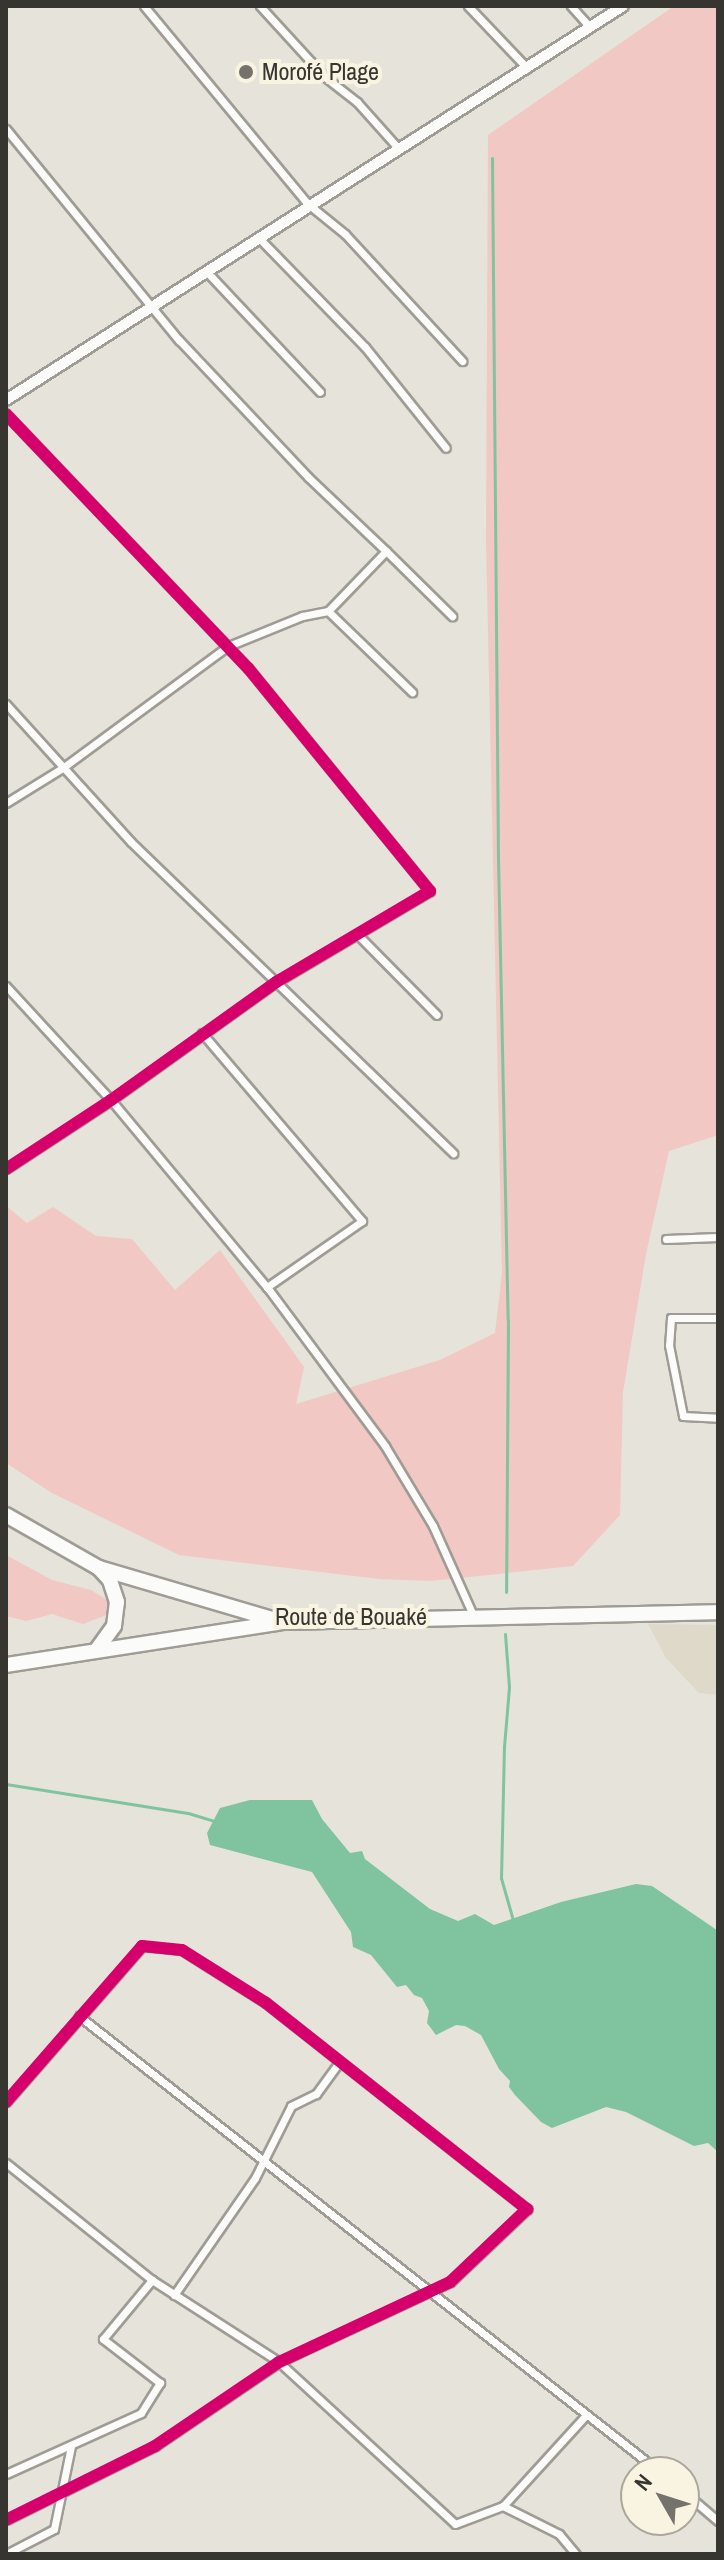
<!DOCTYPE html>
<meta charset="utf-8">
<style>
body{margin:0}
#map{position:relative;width:724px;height:2560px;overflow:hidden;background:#e6e3da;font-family:"Archivo Narrow",sans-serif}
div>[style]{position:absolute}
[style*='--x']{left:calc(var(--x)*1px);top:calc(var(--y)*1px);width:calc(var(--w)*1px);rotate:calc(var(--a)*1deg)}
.built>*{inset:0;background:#dfd9c9}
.green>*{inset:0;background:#f1c8c3}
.water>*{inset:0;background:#80c49f}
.stream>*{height:3px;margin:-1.5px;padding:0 1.5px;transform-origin:1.5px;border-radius:1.5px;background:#80c49f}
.roads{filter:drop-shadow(2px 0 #9e9c95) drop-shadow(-2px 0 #9e9c95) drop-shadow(0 2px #9e9c95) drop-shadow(0 -2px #9e9c95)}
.street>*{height:7px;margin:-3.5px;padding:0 3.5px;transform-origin:3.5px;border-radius:3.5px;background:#fbfbf9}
.secondary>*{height:10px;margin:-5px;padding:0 5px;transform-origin:5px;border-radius:5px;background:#fbfbf9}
.highway>*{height:14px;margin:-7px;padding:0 7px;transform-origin:7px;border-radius:7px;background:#fbfbf9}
.cycleway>*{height:12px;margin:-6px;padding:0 6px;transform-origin:6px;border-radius:6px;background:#d6006c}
.dots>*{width:22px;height:22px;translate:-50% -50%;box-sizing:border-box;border:4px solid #f9f3e2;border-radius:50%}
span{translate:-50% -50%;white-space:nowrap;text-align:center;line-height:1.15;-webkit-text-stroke:8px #f9f3e2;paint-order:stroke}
.poi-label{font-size:24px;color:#37352f}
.left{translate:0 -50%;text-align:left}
.street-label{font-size:24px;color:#37352f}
.frame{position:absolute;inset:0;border:8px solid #37352f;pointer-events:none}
.north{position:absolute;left:620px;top:2456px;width:80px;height:80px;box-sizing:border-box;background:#f9f3e2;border:2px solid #aba79a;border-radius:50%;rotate:309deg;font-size:22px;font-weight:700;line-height:32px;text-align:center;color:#37352f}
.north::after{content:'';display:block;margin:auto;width:28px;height:36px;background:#74726b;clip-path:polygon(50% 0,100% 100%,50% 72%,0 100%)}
</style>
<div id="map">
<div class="built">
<div style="clip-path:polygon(648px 1624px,718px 1625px,718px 1695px,699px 1693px,666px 1658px)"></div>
</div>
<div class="green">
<div style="clip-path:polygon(674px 6px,718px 6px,718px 1135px,669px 1151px,646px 1254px,623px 1392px,620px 1515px,573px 1566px,431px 1581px,379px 1579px,179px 1555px,52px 1493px,6px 1463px,6px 1206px,27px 1223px,53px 1207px,96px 1236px,132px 1239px,175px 1290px,220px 1250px,304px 1367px,296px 1404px,440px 1360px,495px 1333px,502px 1273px,486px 539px,488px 135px)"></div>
<div style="clip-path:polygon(6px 1555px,52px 1580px,91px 1590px,107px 1600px,109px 1614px,83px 1624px,52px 1614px,26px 1621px,6px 1616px)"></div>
</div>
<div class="water">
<div style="clip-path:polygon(250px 1800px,312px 1800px,322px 1819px,350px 1853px,362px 1851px,365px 1859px,430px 1909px,458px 1921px,475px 1914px,494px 1925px,561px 1902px,636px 1884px,652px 1886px,711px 1926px,718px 1931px,718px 2152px,708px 2143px,694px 2146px,626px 2112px,606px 2107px,552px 2128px,541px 2122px,515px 2095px,509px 2087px,510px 2081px,499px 2069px,481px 2035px,465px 2026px,456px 2025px,436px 2035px,427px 2023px,429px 2011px,422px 1998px,414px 1995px,406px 1985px,397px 1987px,371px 1955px,353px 1947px,351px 1932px,312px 1872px,210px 1845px,207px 1833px,220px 1808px)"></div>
</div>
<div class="stream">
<div style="--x:492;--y:158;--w:700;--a:89.51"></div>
<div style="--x:498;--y:858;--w:462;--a:88.8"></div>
<div style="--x:508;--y:1320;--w:272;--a:90.4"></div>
<div style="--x:505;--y:1634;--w:53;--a:85.7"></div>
<div style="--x:509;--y:1687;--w:59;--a:94.8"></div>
<div style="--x:504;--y:1746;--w:132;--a:91.3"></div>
<div style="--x:501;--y:1878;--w:44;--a:74.1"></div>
<div style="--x:6;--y:1784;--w:184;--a:9.1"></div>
<div style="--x:188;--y:1813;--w:28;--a:17"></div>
</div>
<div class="roads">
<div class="street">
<div style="--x:144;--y:6;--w:257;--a:50.4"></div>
<div style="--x:308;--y:204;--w:48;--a:39"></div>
<div style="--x:345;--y:234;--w:173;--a:47.3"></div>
<div style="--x:260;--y:6;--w:96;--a:47.5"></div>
<div style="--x:325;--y:77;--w:41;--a:38"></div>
<div style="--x:357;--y:102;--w:63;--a:48.2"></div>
<div style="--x:468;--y:6;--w:86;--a:46.4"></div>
<div style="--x:571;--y:6;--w:28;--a:48"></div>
<div style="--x:6;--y:129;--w:273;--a:50.7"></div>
<div style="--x:179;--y:340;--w:188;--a:46.7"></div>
<div style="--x:308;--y:477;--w:108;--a:43.5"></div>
<div style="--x:386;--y:551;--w:83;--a:134"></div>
<div style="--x:328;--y:611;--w:26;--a:169"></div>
<div style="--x:302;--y:616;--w:80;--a:157.9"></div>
<div style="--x:228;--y:646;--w:204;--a:143.6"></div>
<div style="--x:64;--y:767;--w:68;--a:148.2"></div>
<div style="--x:258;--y:237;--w:153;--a:45.8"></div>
<div style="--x:365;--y:347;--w:129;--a:51.3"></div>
<div style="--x:206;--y:271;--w:166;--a:46.7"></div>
<div style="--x:6;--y:414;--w:351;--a:46.4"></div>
<div style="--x:248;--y:668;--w:288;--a:50.8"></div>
<div style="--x:430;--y:891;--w:179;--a:149.4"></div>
<div style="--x:276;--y:982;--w:203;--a:144.4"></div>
<div style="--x:111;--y:1100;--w:126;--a:146.7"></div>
<div style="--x:386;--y:551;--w:93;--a:44.6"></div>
<div style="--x:328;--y:611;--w:117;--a:44"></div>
<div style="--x:6;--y:704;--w:186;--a:47.8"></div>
<div style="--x:131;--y:842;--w:448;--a:44"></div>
<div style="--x:358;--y:935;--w:112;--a:45.4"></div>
<div style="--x:6;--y:986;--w:155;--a:47.4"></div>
<div style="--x:111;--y:1100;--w:244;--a:50.2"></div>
<div style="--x:267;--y:1287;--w:198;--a:53.4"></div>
<div style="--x:385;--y:1446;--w:93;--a:59"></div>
<div style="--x:433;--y:1526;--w:98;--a:65.8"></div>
<div style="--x:202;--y:1033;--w:247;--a:49.6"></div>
<div style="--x:362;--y:1221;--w:116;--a:145.2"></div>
<div style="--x:666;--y:1239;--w:52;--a:-2.2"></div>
<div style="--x:718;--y:1318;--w:47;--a:180"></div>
<div style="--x:671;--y:1318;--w:27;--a:94"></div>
<div style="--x:669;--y:1345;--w:72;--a:78.8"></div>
<div style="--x:683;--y:1416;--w:35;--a:3"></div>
<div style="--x:79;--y:2016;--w:739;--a:38.13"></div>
<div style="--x:6;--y:2102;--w:207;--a:-48.9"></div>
<div style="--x:142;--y:1946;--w:40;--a:5.7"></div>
<div style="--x:182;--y:1950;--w:99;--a:32.2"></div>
<div style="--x:266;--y:2003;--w:333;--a:38.3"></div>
<div style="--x:527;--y:2209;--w:106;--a:136.5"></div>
<div style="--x:450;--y:2282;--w:189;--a:154.9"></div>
<div style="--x:279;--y:2362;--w:150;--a:145.9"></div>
<div style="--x:155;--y:2446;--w:166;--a:153.6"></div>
<div style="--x:6;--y:2163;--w:187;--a:38.7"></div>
<div style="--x:152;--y:2280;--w:151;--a:32.8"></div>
<div style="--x:279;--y:2362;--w:239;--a:42.6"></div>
<div style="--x:455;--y:2524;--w:51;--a:-20.6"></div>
<div style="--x:503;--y:2506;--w:63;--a:26.6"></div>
<div style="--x:559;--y:2534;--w:26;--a:50"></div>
<div style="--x:174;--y:2295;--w:142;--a:-55.3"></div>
<div style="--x:255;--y:2178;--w:80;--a:-63.4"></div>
<div style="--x:291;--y:2106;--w:28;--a:-26"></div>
<div style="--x:316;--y:2094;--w:39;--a:-54"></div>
<div style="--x:6;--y:2474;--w:148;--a:-24.3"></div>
<div style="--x:141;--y:2413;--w:36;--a:-58"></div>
<div style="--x:160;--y:2383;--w:72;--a:-142.3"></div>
<div style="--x:103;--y:2339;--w:77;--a:-50.3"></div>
<div style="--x:684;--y:2492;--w:45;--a:40.5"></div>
<div style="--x:503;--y:2506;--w:123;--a:-47.6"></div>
<div style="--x:6;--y:2554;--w:54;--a:-27.5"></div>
<div style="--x:54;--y:2529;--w:85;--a:-78.4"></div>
</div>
<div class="secondary">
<div style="--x:6;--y:400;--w:732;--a:-32.56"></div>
</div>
<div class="highway">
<div style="--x:6;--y:1515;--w:107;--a:29.7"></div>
<div style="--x:99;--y:1568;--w:191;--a:16.4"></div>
<div style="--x:282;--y:1622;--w:436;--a:-1.3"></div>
<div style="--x:98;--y:1648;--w:27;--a:-54"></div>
<div style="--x:114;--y:1626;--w:24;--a:-83"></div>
<div style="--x:117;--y:1602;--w:23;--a:-108"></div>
<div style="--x:110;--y:1580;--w:16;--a:-133"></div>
<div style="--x:6;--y:1665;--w:275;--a:-8.8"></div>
</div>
</div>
<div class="cycleway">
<div style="--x:6;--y:414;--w:351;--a:46.4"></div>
<div style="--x:248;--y:668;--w:288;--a:50.8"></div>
<div style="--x:430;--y:891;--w:179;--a:149.4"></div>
<div style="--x:276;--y:982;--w:203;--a:144.4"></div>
<div style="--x:111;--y:1100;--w:126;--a:146.7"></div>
<div style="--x:6;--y:2102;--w:207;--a:-48.9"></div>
<div style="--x:142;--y:1946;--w:40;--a:5.7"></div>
<div style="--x:182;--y:1950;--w:99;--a:32.2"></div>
<div style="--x:266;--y:2003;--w:333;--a:38.3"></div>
<div style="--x:527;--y:2209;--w:106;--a:136.5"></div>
<div style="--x:450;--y:2282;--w:189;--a:154.9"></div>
<div style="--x:279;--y:2362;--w:150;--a:145.9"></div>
<div style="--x:155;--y:2446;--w:166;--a:153.6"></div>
</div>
<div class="dots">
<div style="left:246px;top:72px;background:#74726b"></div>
</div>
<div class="poi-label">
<span class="left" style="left:262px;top:72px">Morofé Plage</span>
</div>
<div class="street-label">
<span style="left:351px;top:1617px">Route de Bouaké</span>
</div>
<div class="frame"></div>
<div class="north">N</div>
</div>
